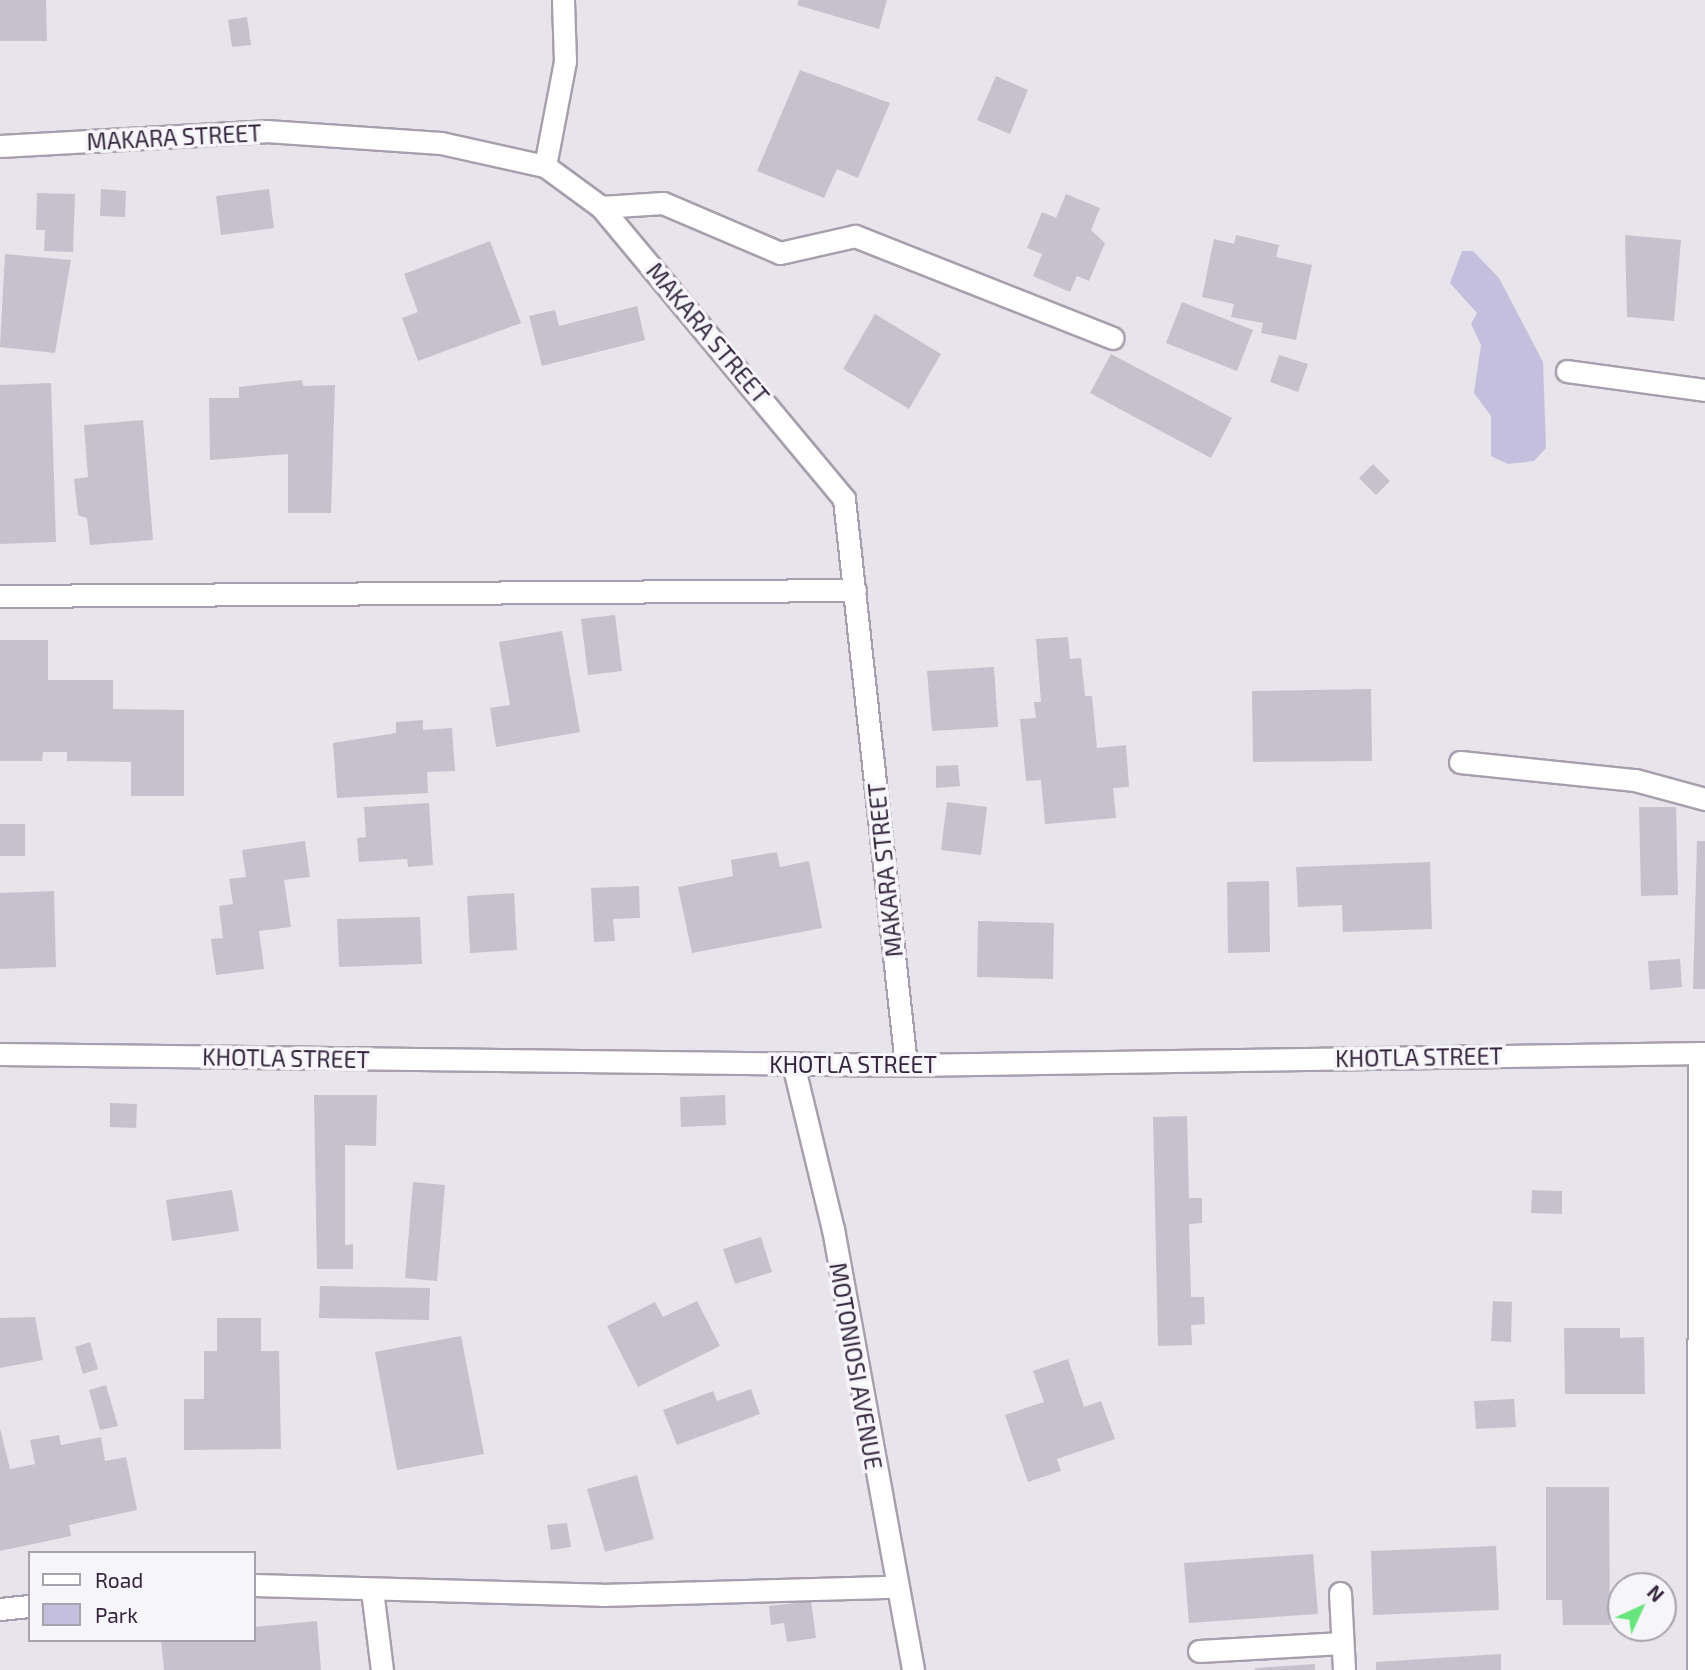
<!DOCTYPE html>
<style>
body{margin:0}
#map{position:relative;width:1705px;height:1670px;overflow:hidden;background:#e8e4ec;font-family:"Exo 2",sans-serif}
div>[style]{position:absolute}
[style*='--x']{left:calc(var(--x)*1px);top:calc(var(--y)*1px);width:calc(var(--w)*1px);rotate:calc(var(--a)*1deg)}
.green>*{inset:0;background:#c4bfdc}
.building>*{inset:0;background:#c7c1cd}
.roads{filter:drop-shadow(2px 0 #a79fad) drop-shadow(-2px 0 #a79fad) drop-shadow(0 2px #a79fad) drop-shadow(0 -2px #a79fad)}
.minor>*{height:21px;margin:-10.5px;padding:0 10.5px;transform-origin:10.5px;border-radius:10.5px;background:#fff}
span{translate:-50% -50%;white-space:nowrap;text-align:center;line-height:1.15;-webkit-text-stroke:7px #f6f5f9;paint-order:stroke}
.street-label{font-size:23px;color:#34253d}
.legend{position:absolute;left:28px;top:1551px;width:228px;height:91px;box-sizing:border-box;background:#f6f5f9;border:2px solid #a8a2ae;margin:0;padding:9px 12px;list-style:none;font-size:21px;color:#34253d}
.legend li{display:flex;align-items:center;gap:14px;height:35px}
.legend b{width:35px;border:2px solid #a8a2ae}
.north{position:absolute;left:1607px;top:1572px;width:70px;height:70px;box-sizing:border-box;background:#f6f5f9;border:2px solid #a8a2ae;border-radius:50%;rotate:45deg;font-size:19px;font-weight:700;line-height:28px;text-align:center;color:#34253d}
.north::after{content:'';display:block;margin:auto;width:24px;height:32px;background:#68e67d;clip-path:polygon(50% 0,100% 100%,50% 72%,0 100%)}
</style>
<div id="map">
<div class="green">
<div style="clip-path:polygon(1462px 251px,1473px 251px,1499px 278px,1543px 362px,1546px 448px,1534px 461px,1508px 464px,1491px 456px,1491px 416px,1474px 393px,1481px 345px,1471px 324px,1477px 313px,1450px 283px)"></div>
</div>
<div class="building">
<div style="clip-path:polygon(0 0,46px 0,47px 41px,0 41px)"></div>
<div style="clip-path:polygon(799px 0,887px 0,879px 29px,797px 5px)"></div>
<div style="clip-path:polygon(247px 17px,251px 45px,232px 47px,228px 20px)"></div>
<div style="clip-path:polygon(800px 70px,890px 103px,858px 178px,837px 169px,824px 198px,757px 171px)"></div>
<div style="clip-path:polygon(996px 76px,1028px 90px,1010px 134px,977px 120px)"></div>
<div style="clip-path:polygon(101px 189px,126px 191px,125px 217px,100px 216px)"></div>
<div style="clip-path:polygon(269px 189px,274px 228px,221px 235px,216px 196px)"></div>
<div style="clip-path:polygon(37px 193px,75px 194px,73px 252px,44px 251px,45px 230px,36px 230px)"></div>
<div style="clip-path:polygon(1066px 194px,1100px 208px,1091px 230px,1105px 243px,1089px 281px,1077px 276px,1070px 292px,1033px 276px,1042px 254px,1027px 248px,1042px 212px,1056px 218px)"></div>
<div style="clip-path:polygon(1236px 235px,1279px 245px,1276px 257px,1312px 265px,1296px 340px,1261px 333px,1263px 323px,1231px 317px,1234px 304px,1202px 297px,1214px 239px,1234px 244px)"></div>
<div style="clip-path:polygon(1625px 235px,1681px 240px,1674px 321px,1627px 317px)"></div>
<div style="clip-path:polygon(490px 241px,521px 323px,418px 361px,402px 318px,418px 312px,404px 274px)"></div>
<div style="clip-path:polygon(5px 254px,71px 260px,55px 353px,0 347px)"></div>
<div style="clip-path:polygon(1182px 302px,1253px 330px,1237px 371px,1166px 343px)"></div>
<div style="clip-path:polygon(637px 306px,645px 340px,542px 366px,529px 316px,555px 310px,559px 326px)"></div>
<div style="clip-path:polygon(875px 314px,941px 354px,909px 409px,843px 369px)"></div>
<div style="clip-path:polygon(1111px 354px,1232px 418px,1211px 458px,1090px 393px)"></div>
<div style="clip-path:polygon(1279px 355px,1308px 364px,1298px 392px,1270px 382px)"></div>
<div style="clip-path:polygon(302px 380px,303px 386px,335px 385px,331px 513px,288px 513px,288px 454px,210px 460px,209px 398px,239px 398px,239px 387px)"></div>
<div style="clip-path:polygon(51px 383px,56px 542px,0 544px,0 385px)"></div>
<div style="clip-path:polygon(143px 420px,153px 540px,90px 545px,87px 518px,78px 515px,74px 479px,88px 477px,84px 425px)"></div>
<div style="clip-path:polygon(1373px 464px,1390px 481px,1376px 495px,1359px 478px)"></div>
<div style="clip-path:polygon(615px 615px,622px 671px,588px 675px,581px 619px)"></div>
<div style="clip-path:polygon(562px 631px,580px 732px,496px 747px,490px 708px,510px 705px,499px 642px)"></div>
<div style="clip-path:polygon(1068px 637px,1070px 659px,1081px 658px,1085px 696px,1092px 696px,1097px 748px,1126px 745px,1129px 787px,1113px 788px,1116px 818px,1045px 824px,1041px 780px,1026px 781px,1020px 719px,1036px 718px,1034px 702px,1041px 702px,1036px 639px)"></div>
<div style="clip-path:polygon(0 640px,48px 640px,48px 680px,113px 680px,113px 709px,184px 710px,184px 796px,131px 796px,131px 762px,67px 761px,67px 752px,43px 752px,42px 761px,0 761px)"></div>
<div style="clip-path:polygon(994px 667px,998px 727px,932px 731px,927px 671px)"></div>
<div style="clip-path:polygon(1371px 689px,1372px 761px,1253px 762px,1252px 691px)"></div>
<div style="clip-path:polygon(423px 720px,423px 730px,452px 728px,455px 771px,427px 772px,428px 793px,337px 798px,333px 743px,396px 733px,396px 722px)"></div>
<div style="clip-path:polygon(958px 765px,960px 786px,936px 788px,936px 766px)"></div>
<div style="clip-path:polygon(947px 802px,987px 807px,981px 855px,941px 850px)"></div>
<div style="clip-path:polygon(429px 803px,433px 865px,408px 867px,407px 859px,359px 862px,357px 838px,366px 837px,364px 807px)"></div>
<div style="clip-path:polygon(1639px 807px,1676px 807px,1678px 895px,1641px 896px)"></div>
<div style="clip-path:polygon(0 824px,25px 824px,25px 856px,0 856px)"></div>
<div style="clip-path:polygon(305px 841px,310px 877px,284px 880px,291px 927px,259px 931px,264px 969px,216px 975px,211px 939px,223px 938px,219px 906px,233px 904px,229px 879px,246px 877px,242px 850px)"></div>
<div style="clip-path:polygon(1697px 841px,1705px 841px,1705px 989px,1693px 989px)"></div>
<div style="clip-path:polygon(777px 852px,780px 867px,809px 861px,822px 928px,692px 953px,678px 887px,733px 876px,731px 860px)"></div>
<div style="clip-path:polygon(1430px 862px,1432px 929px,1343px 932px,1342px 905px,1298px 907px,1296px 867px)"></div>
<div style="clip-path:polygon(1269px 881px,1270px 952px,1228px 953px,1227px 882px)"></div>
<div style="clip-path:polygon(639px 886px,640px 918px,613px 919px,615px 941px,594px 942px,591px 888px)"></div>
<div style="clip-path:polygon(54px 891px,56px 967px,0 969px,0 893px)"></div>
<div style="clip-path:polygon(514px 893px,517px 950px,470px 953px,467px 896px)"></div>
<div style="clip-path:polygon(420px 917px,422px 964px,339px 967px,337px 919px)"></div>
<div style="clip-path:polygon(978px 921px,1054px 923px,1053px 979px,977px 977px)"></div>
<div style="clip-path:polygon(1680px 959px,1682px 987px,1650px 990px,1648px 961px)"></div>
<div style="clip-path:polygon(314px 1095px,377px 1095px,376px 1146px,345px 1145px,345px 1245px,353px 1244px,353px 1269px,317px 1269px)"></div>
<div style="clip-path:polygon(725px 1095px,726px 1125px,681px 1127px,680px 1097px)"></div>
<div style="clip-path:polygon(110px 1103px,137px 1104px,136px 1128px,110px 1127px)"></div>
<div style="clip-path:polygon(1187px 1116px,1189px 1198px,1202px 1198px,1202px 1223px,1189px 1224px,1191px 1297px,1204px 1297px,1205px 1324px,1191px 1325px,1192px 1345px,1158px 1346px,1153px 1117px)"></div>
<div style="clip-path:polygon(413px 1182px,445px 1185px,437px 1281px,405px 1278px)"></div>
<div style="clip-path:polygon(232px 1190px,239px 1231px,172px 1241px,166px 1200px)"></div>
<div style="clip-path:polygon(1532px 1190px,1562px 1191px,1562px 1214px,1531px 1213px)"></div>
<div style="clip-path:polygon(761px 1237px,772px 1272px,735px 1284px,723px 1249px)"></div>
<div style="clip-path:polygon(320px 1286px,430px 1288px,429px 1320px,319px 1318px)"></div>
<div style="clip-path:polygon(697px 1301px,720px 1346px,638px 1387px,607px 1326px,655px 1302px,663px 1317px)"></div>
<div style="clip-path:polygon(1493px 1301px,1512px 1302px,1511px 1342px,1491px 1341px)"></div>
<div style="clip-path:polygon(35px 1317px,43px 1360px,0 1368px,0 1318px)"></div>
<div style="clip-path:polygon(217px 1318px,261px 1318px,261px 1351px,279px 1351px,281px 1449px,184px 1450px,184px 1399px,204px 1399px,204px 1351px,217px 1351px)"></div>
<div style="clip-path:polygon(1564px 1328px,1620px 1328px,1620px 1338px,1644px 1337px,1645px 1394px,1565px 1394px)"></div>
<div style="clip-path:polygon(461px 1336px,484px 1454px,397px 1470px,375px 1352px)"></div>
<div style="clip-path:polygon(90px 1342px,98px 1369px,83px 1374px,75px 1347px)"></div>
<div style="clip-path:polygon(1068px 1359px,1084px 1407px,1101px 1401px,1115px 1439px,1057px 1459px,1061px 1471px,1028px 1482px,1005px 1415px,1044px 1402px,1033px 1371px)"></div>
<div style="clip-path:polygon(106px 1385px,118px 1426px,100px 1430px,89px 1390px)"></div>
<div style="clip-path:polygon(751px 1389px,760px 1414px,677px 1445px,663px 1410px,713px 1391px,717px 1401px)"></div>
<div style="clip-path:polygon(1514px 1399px,1516px 1427px,1476px 1429px,1474px 1401px)"></div>
<div style="clip-path:polygon(0 1428px,10px 1469px,35px 1464px,30px 1440px,59px 1435px,61px 1445px,101px 1437px,105px 1461px,126px 1457px,137px 1510px,69px 1525px,71px 1536px,0 1551px)"></div>
<div style="clip-path:polygon(637px 1475px,654px 1539px,605px 1552px,587px 1489px)"></div>
<div style="clip-path:polygon(1546px 1487px,1609px 1487px,1610px 1625px,1563px 1625px,1562px 1600px,1546px 1600px)"></div>
<div style="clip-path:polygon(567px 1523px,571px 1547px,551px 1550px,547px 1525px)"></div>
<div style="clip-path:polygon(1496px 1546px,1499px 1610px,1373px 1615px,1371px 1551px)"></div>
<div style="clip-path:polygon(1313px 1554px,1318px 1614px,1189px 1623px,1184px 1563px)"></div>
<div style="clip-path:polygon(811px 1601px,816px 1638px,787px 1642px,784px 1623px,771px 1625px,769px 1606px)"></div>
<div style="clip-path:polygon(317px 1621px,321px 1670px,164px 1670px,161px 1640px,254px 1640px,254px 1627px)"></div>
<div style="clip-path:polygon(1501px 1654px,1501px 1670px,1376px 1670px,1376px 1662px)"></div>
<div style="clip-path:polygon(1315px 1664px,1315px 1670px,1255px 1670px,1255px 1668px)"></div>
</div>
<div class="roads">
<div class="minor">
<div style="--x:0;--y:146;--w:266;--a:-3.2"></div>
<div style="--x:266;--y:131;--w:175;--a:3.9"></div>
<div style="--x:441;--y:143;--w:107;--a:12.5"></div>
<div style="--x:545;--y:166;--w:69;--a:36.2"></div>
<div style="--x:601;--y:207;--w:380;--a:50.2"></div>
<div style="--x:844;--y:499;--w:569;--a:83.75"></div>
<div style="--x:545;--y:166;--w:107;--a:-79.2"></div>
<div style="--x:565;--y:61;--w:61;--a:-91.9"></div>
<div style="--x:601;--y:207;--w:62;--a:-3.7"></div>
<div style="--x:663;--y:203;--w:127;--a:23.1"></div>
<div style="--x:780;--y:253;--w:77;--a:-12.8"></div>
<div style="--x:855;--y:236;--w:277;--a:21.6"></div>
<div style="--x:1567;--y:371;--w:139;--a:7.8"></div>
<div style="--x:0;--y:596;--w:855;--a:-0.4"></div>
<div style="--x:1460;--y:762;--w:176;--a:5.9"></div>
<div style="--x:1635;--y:780;--w:73;--a:15.2"></div>
<div style="--x:0;--y:1054;--w:906;--a:0.7"></div>
<div style="--x:906;--y:1065;--w:799;--a:-0.86"></div>
<div style="--x:793;--y:1064;--w:170;--a:76.4"></div>
<div style="--x:833;--y:1229;--w:448;--a:79.7"></div>
<div style="--x:254;--y:1585;--w:348;--a:1.6"></div>
<div style="--x:602;--y:1595;--w:292;--a:-1.6"></div>
<div style="--x:372;--y:1590;--w:81;--a:82.9"></div>
<div style="--x:1340;--y:1593;--w:77;--a:87"></div>
<div style="--x:0;--y:1609;--w:30;--a:-6"></div>
<div style="--x:1199;--y:1651;--w:143;--a:-3.2"></div>
<div style="--x:1698;--y:1670;--w:617;--a:-89.91"></div>
</div>
</div>
<div class="street-label">
<span style="left:174px;top:137px;rotate:-3deg">MAKARA STREET</span>
<span style="left:708px;top:333px;rotate:50deg">MAKARA STREET</span>
<span style="left:885px;top:870px;rotate:-96deg">MAKARA STREET</span>
<span style="left:1419px;top:1057px;rotate:-1deg">KHOTLA STREET</span>
<span style="left:286px;top:1058px;rotate:1deg">KHOTLA STREET</span>
<span style="left:853px;top:1064px">KHOTLA STREET</span>
<span style="left:856px;top:1366px;rotate:80deg">MOTONIOSI AVENUE</span>
</div>
<ul class="legend">
<li><b style="height:9px;background:#fff"></b>Road</li>
<li><b style="height:19px;background:#c4bfdc"></b>Park</li>
</ul>
<div class="north">N</div>
</div>
